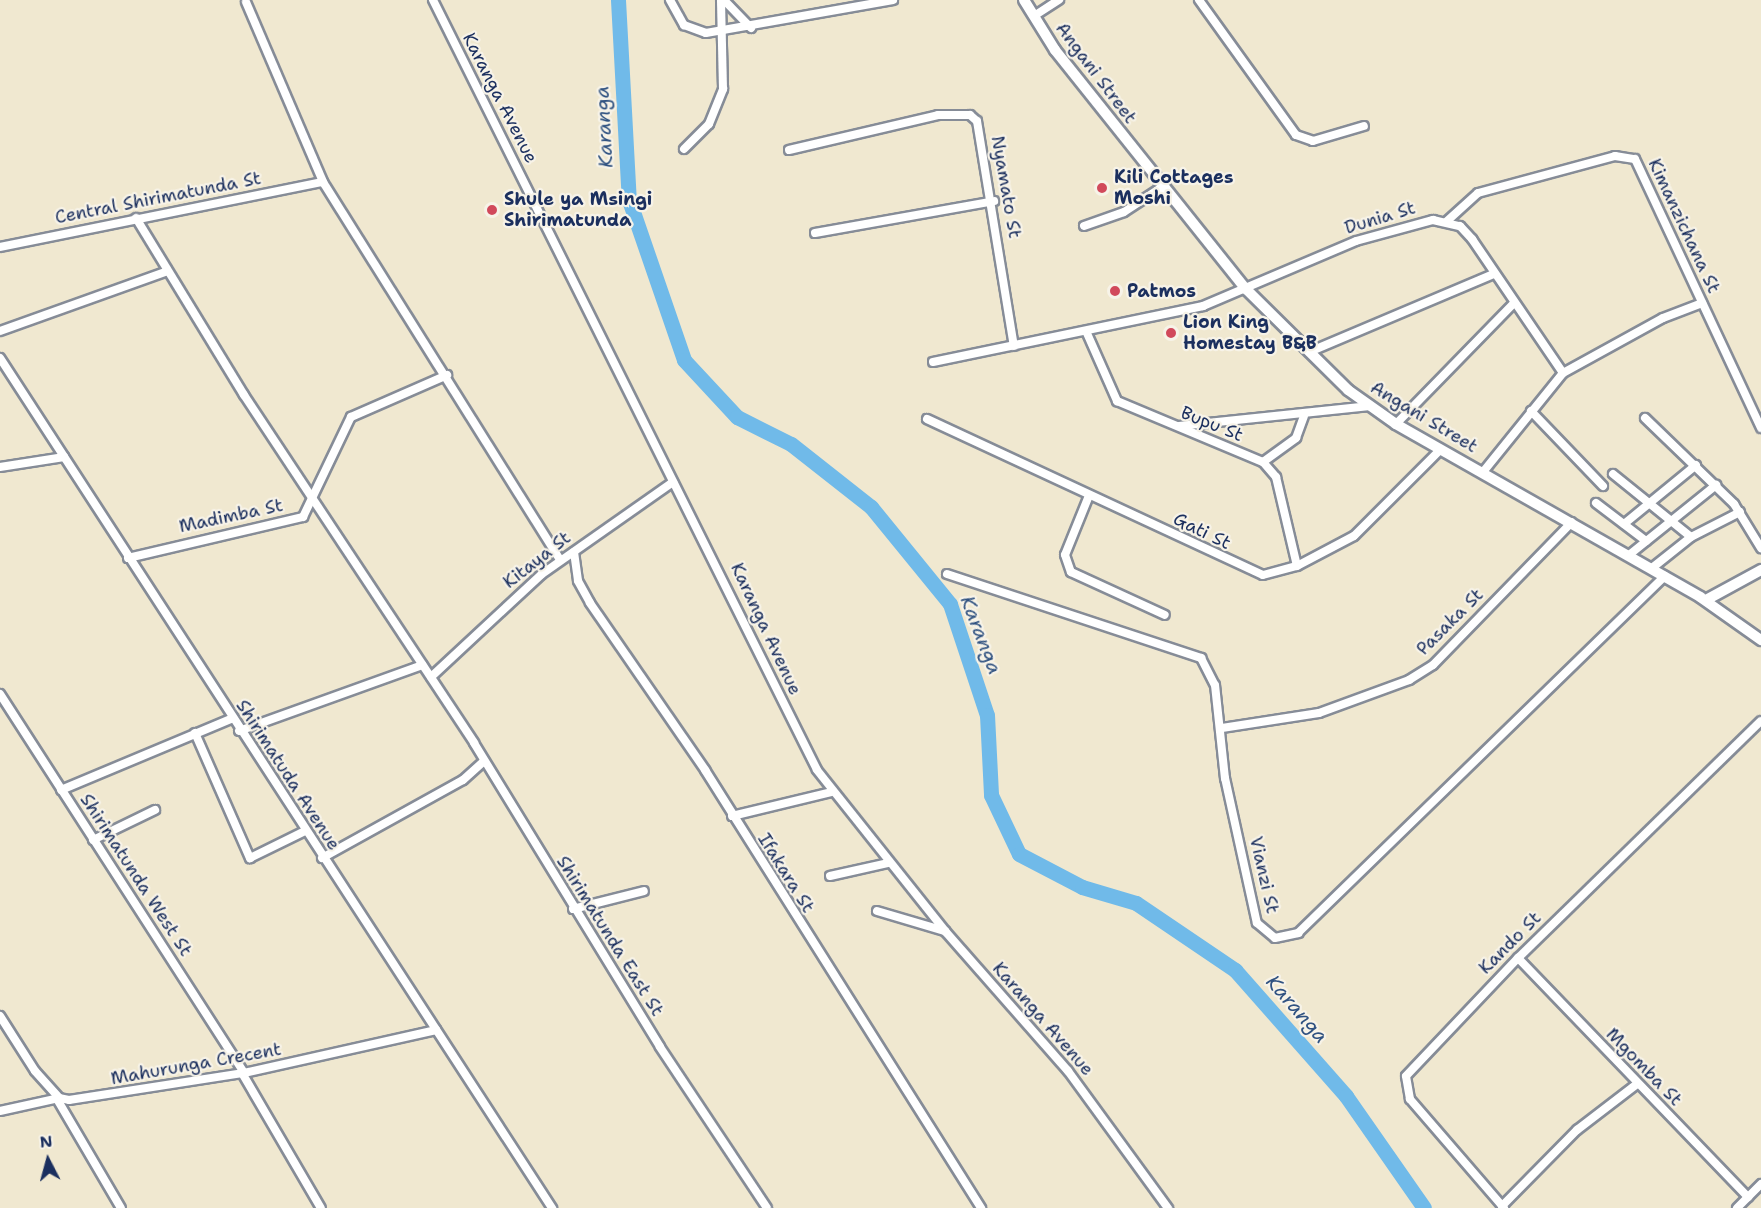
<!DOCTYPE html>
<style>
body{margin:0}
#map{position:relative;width:1761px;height:1208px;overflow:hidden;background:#f0e8d0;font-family:"Shantell Sans",sans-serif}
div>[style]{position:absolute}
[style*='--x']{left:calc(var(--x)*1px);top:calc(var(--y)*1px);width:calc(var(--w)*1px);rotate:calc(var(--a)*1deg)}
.river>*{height:15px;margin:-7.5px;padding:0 7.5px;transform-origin:7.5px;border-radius:7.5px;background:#70bae9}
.roads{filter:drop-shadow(2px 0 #868c97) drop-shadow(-2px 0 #868c97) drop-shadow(0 2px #868c97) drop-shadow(0 -2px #868c97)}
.minor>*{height:8px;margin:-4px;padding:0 4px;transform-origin:4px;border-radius:4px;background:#fff}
.tertiary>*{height:10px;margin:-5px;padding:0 5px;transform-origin:5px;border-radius:5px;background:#fff}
.dots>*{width:16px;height:16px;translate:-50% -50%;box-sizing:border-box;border:3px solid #f7f3e8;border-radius:50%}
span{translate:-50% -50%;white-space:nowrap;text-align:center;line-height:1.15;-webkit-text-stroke:4.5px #f7f3e8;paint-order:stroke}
.street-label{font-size:18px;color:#1b2f5e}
.poi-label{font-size:18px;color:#1b2f5e;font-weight:700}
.left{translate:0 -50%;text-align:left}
.water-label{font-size:20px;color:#305281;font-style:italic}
.north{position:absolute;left:18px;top:1130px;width:60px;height:60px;-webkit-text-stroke:4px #f7f3e8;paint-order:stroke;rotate:354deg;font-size:16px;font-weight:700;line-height:24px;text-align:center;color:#1b2f5e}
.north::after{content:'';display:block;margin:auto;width:21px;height:27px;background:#1b2f5e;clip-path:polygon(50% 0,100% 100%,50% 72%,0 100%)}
</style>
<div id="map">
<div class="river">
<div style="--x:618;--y:0;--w:200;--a:86.9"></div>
<div style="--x:629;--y:200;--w:169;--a:71"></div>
<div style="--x:684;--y:360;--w:78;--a:47.1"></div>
<div style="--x:737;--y:417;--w:60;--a:26.6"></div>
<div style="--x:791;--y:444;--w:102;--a:38.2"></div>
<div style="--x:871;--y:507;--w:125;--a:50.8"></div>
<div style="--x:950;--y:604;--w:117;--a:71.6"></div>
<div style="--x:987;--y:715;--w:80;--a:87.1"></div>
<div style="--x:991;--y:795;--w:65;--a:64.6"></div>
<div style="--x:1019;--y:854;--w:71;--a:27.6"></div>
<div style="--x:1082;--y:887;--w:56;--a:16.5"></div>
<div style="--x:1136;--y:903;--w:120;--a:34.1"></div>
<div style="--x:1235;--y:970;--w:168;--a:48.6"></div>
<div style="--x:1346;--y:1096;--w:136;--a:55.1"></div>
</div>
<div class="roads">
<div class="minor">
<div style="--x:433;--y:0;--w:860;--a:63.49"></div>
<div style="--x:817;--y:770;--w:206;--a:51.5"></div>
<div style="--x:945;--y:931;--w:186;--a:48.7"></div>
<div style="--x:1068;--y:1071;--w:170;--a:53.9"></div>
<div style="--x:670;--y:0;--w:29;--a:61"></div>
<div style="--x:684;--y:25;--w:23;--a:20"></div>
<div style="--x:706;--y:33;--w:190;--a:-10"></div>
<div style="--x:724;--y:0;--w:39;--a:46"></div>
<div style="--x:1199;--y:0;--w:166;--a:54.3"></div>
<div style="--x:1296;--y:135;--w:18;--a:19"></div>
<div style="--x:1313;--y:141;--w:53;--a:-16.4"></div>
<div style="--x:246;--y:2;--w:196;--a:66.8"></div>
<div style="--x:323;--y:182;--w:446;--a:57.9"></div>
<div style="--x:1034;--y:16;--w:30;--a:-33"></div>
<div style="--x:684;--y:149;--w:35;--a:-45"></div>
<div style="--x:709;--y:124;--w:38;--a:-68"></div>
<div style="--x:723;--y:89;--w:89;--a:-91.3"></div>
<div style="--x:789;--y:150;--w:153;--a:-13.2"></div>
<div style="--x:938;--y:115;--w:32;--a:0"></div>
<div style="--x:970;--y:115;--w:9;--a:41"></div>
<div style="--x:977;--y:121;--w:228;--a:80.7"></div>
<div style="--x:136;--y:218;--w:207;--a:58.6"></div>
<div style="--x:244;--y:395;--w:417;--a:56.5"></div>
<div style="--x:474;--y:743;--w:356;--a:58.5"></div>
<div style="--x:660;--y:1047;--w:193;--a:56.4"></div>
<div style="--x:1446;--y:222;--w:43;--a:-42.2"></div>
<div style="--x:1478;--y:193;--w:142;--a:-15.1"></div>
<div style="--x:1615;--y:156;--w:20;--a:9"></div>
<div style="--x:1635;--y:159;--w:297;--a:64.9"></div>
<div style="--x:1084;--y:226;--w:42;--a:-19.3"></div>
<div style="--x:1124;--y:212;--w:45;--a:-33.3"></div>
<div style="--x:815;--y:233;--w:182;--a:-10.1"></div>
<div style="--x:0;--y:247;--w:329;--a:-11.4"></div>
<div style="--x:0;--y:331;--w:178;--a:-19.7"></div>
<div style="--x:1086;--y:331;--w:77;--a:66.1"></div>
<div style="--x:1117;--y:401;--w:158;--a:22.7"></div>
<div style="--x:1263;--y:462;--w:20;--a:49"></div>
<div style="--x:1276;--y:477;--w:91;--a:76.7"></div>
<div style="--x:1309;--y:352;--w:201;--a:-22.9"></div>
<div style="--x:0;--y:358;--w:1014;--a:57"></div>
<div style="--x:933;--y:362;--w:276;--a:-11.7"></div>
<div style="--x:1203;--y:306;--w:166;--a:-23"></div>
<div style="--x:1356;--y:241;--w:80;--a:-15.3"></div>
<div style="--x:1433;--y:220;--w:28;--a:13"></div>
<div style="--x:1460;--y:226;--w:18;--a:47"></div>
<div style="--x:1472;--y:239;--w:162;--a:55.8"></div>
<div style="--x:1531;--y:411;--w:104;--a:46.2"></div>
<div style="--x:1645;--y:418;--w:124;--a:44"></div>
<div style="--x:1734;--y:504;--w:52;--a:58.5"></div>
<div style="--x:927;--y:419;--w:370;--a:24.9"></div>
<div style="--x:1263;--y:575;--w:35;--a:-15"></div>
<div style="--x:1297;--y:566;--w:64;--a:-27.8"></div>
<div style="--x:1354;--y:536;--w:122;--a:-45"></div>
<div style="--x:1396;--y:424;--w:169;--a:-45.7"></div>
<div style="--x:1179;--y:426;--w:192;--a:-6"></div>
<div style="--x:1263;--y:462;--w:41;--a:-36"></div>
<div style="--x:1296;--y:438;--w:23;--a:-70"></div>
<div style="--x:0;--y:467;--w:65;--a:-8.9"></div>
<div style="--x:1483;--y:472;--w:127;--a:-51.1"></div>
<div style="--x:1563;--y:373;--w:114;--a:-28.8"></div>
<div style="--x:1663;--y:318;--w:42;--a:-21"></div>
<div style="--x:1613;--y:474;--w:100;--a:38.9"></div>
<div style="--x:1088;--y:498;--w:61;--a:112"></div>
<div style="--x:1065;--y:555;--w:18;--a:71"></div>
<div style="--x:1071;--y:572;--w:103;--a:24.6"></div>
<div style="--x:1596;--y:503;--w:63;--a:37.2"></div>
<div style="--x:1624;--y:524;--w:93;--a:-39.3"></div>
<div style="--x:574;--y:552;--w:29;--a:82"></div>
<div style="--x:578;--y:581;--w:25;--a:61"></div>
<div style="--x:590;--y:603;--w:203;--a:55.4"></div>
<div style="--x:705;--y:770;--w:518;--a:57.78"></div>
<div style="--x:1629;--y:555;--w:112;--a:-38.8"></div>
<div style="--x:128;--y:558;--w:180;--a:-13.2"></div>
<div style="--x:303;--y:517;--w:111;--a:-64.4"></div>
<div style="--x:351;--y:417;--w:105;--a:-23.6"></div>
<div style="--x:1652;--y:568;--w:50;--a:-38.5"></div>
<div style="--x:1691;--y:537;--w:55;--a:-27"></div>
<div style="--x:947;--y:574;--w:268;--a:18.3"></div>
<div style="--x:1201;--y:658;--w:30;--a:63"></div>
<div style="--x:1215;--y:685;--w:94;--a:83.9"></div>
<div style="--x:1225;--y:778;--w:148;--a:77.6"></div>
<div style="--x:1257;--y:923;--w:23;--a:40"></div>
<div style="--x:1275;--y:938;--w:24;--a:-12"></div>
<div style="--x:1298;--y:933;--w:512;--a:-44.21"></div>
<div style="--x:431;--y:677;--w:151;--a:-42.9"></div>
<div style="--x:542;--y:574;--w:160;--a:-35.1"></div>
<div style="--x:0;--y:694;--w:451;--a:57.2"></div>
<div style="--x:1222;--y:728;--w:98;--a:-8.8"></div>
<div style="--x:1319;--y:713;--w:96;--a:-20.1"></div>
<div style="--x:1409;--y:680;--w:28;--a:-32"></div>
<div style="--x:1433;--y:665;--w:199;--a:-45.8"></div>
<div style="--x:239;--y:731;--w:195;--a:-19.8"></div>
<div style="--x:195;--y:733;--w:137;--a:66.3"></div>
<div style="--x:250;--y:858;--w:61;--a:-26.1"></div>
<div style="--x:61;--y:790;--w:184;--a:-22.7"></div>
<div style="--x:732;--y:816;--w:102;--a:-13.6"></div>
<div style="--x:93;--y:840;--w:69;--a:-25.8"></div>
<div style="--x:322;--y:858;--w:161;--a:-29"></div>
<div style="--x:463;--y:780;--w:28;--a:-42"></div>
<div style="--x:830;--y:876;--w:59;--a:-12.6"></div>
<div style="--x:573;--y:909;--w:73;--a:-14.2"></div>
<div style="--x:877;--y:911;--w:71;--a:16.4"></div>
<div style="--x:1518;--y:958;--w:332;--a:46.1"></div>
<div style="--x:0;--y:1016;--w:65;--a:57.5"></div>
<div style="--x:35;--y:1071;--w:36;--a:48"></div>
<div style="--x:59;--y:1098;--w:10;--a:11"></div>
<div style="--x:69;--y:1100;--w:177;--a:-8.8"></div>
<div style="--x:244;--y:1073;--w:197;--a:-12.6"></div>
<div style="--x:242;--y:1073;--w:156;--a:59.7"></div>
<div style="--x:57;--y:1099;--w:126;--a:59.6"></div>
<div style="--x:0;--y:1111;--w:60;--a:-12.4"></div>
<div style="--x:1502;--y:1206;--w:107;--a:-45.4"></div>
<div style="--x:1577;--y:1130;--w:76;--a:-37.5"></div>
<div style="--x:1504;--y:1208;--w:144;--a:-130.8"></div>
<div style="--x:1410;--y:1099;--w:23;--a:-100"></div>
<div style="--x:1406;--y:1076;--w:163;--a:-46.5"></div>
<div style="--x:1518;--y:958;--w:339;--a:-44.3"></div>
<div style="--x:1737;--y:1208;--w:34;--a:-45"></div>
</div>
<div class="tertiary">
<div style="--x:1024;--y:0;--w:59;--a:58.2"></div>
<div style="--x:1055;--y:50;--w:306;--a:51.4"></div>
<div style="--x:1246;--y:289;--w:144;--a:44.7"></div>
<div style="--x:1348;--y:390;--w:59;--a:35.3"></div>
<div style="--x:1396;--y:424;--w:350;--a:29.6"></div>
<div style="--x:1700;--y:597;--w:75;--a:35.2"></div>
<div style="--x:1706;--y:600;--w:63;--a:-28.6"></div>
</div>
</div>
<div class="dots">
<div style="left:1102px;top:188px;background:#d1495b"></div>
<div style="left:492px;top:210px;background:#d1495b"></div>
<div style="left:1115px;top:291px;background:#d1495b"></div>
<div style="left:1171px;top:333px;background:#d1495b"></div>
</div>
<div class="street-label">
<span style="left:1096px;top:73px;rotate:53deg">Angani Street</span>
<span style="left:500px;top:98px;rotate:63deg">Karanga Avenue</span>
<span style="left:1006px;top:187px;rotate:80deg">Nyamato St</span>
<span style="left:158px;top:198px;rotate:-11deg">Central Shirimatunda St</span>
<span style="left:1380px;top:218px;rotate:-17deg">Dunia St</span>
<span style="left:1684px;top:226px;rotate:65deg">Kimanzichana St</span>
<span style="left:1424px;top:417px;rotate:31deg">Angani Street</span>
<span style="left:1212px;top:424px;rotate:22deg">Bupu St</span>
<span style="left:231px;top:516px;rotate:-12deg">Madimba St</span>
<span style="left:1202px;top:531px;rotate:26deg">Gati St</span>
<span style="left:537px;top:560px;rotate:-38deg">Kitaya St</span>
<span style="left:1450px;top:622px;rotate:-45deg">Pasaka St</span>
<span style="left:766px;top:629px;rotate:65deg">Karanga Avenue</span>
<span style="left:288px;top:775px;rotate:57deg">Shirimatuda Avenue</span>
<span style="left:786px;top:873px;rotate:58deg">Ifakara St</span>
<span style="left:136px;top:875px;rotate:57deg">Shirimatunda West St</span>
<span style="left:1264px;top:875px;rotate:77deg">Vianzi St</span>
<span style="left:610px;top:936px;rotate:58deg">Shirimatunda East St</span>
<span style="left:1510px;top:943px;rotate:-45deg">Kando St</span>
<span style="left:1043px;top:1019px;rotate:49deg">Karanga Avenue</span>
<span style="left:196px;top:1064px;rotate:-10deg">Mahurunga Crecent</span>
<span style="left:1644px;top:1067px;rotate:46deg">Mgomba St</span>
</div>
<div class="poi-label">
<span class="left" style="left:1114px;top:188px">Kili Cottages<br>Moshi</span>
<span class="left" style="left:504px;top:210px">Shule ya Msingi<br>Shirimatunda</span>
<span class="left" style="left:1127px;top:291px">Patmos</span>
<span class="left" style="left:1183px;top:333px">Lion King<br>Homestay B&amp;B</span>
</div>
<div class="water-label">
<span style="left:604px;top:127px;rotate:-93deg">Karanga</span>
<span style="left:981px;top:635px;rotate:69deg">Karanga</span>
<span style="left:1297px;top:1009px;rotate:49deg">Karanga</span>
</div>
<div class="north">N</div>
</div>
